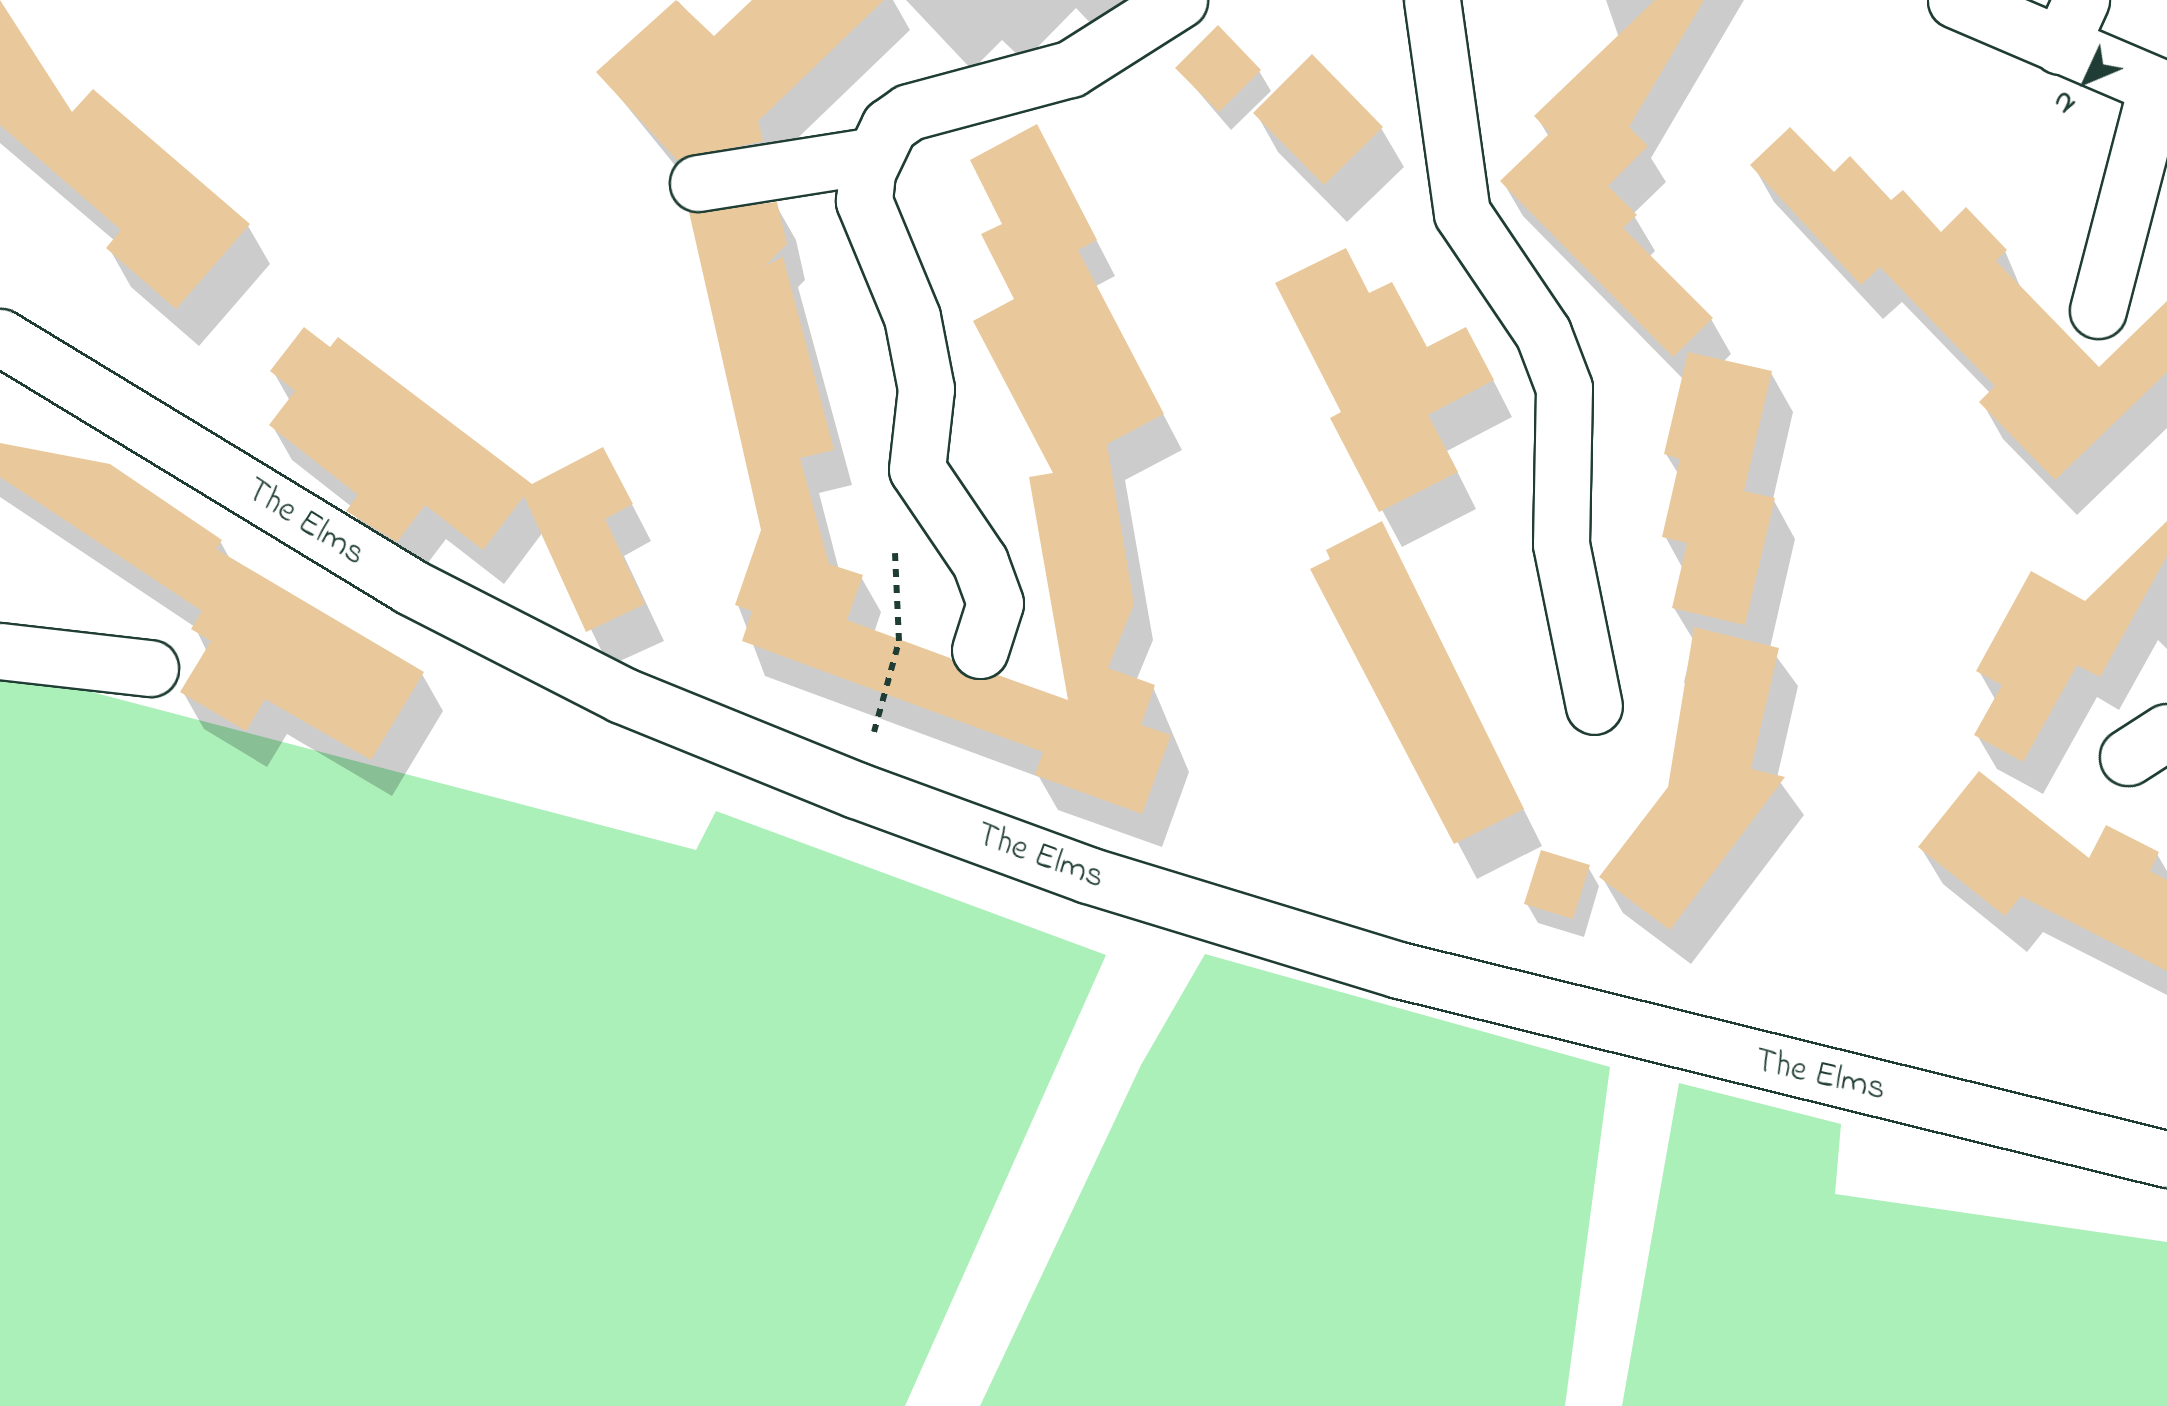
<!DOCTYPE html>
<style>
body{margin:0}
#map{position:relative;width:2167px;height:1406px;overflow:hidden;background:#fff;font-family:"Indie Flower",sans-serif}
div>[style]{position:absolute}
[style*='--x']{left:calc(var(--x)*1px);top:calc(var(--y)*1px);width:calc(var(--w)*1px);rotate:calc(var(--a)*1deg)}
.green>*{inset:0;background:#abefb9}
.shadow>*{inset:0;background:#0003}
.building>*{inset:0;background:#e9c99b}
.path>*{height:6px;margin-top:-3px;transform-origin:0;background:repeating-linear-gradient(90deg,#1f3d34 0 8px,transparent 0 16px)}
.roads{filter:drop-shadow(2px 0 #1f3d34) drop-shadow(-2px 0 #1f3d34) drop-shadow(0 2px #1f3d34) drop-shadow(0 -2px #1f3d34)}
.minor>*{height:55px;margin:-27.5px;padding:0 27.5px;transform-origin:27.5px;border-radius:27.5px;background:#fff}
span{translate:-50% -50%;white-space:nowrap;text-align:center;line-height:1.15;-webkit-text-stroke:8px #fff;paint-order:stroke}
.street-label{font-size:35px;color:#1f3d34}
.north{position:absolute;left:2037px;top:30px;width:100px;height:100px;-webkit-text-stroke:8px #fff;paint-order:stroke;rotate:226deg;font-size:28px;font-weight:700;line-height:40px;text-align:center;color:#1f3d34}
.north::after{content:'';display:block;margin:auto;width:35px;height:45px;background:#1f3d34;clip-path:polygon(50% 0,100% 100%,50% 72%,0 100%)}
</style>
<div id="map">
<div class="green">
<div style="clip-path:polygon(0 668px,696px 850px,716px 811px,1106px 955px,905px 1406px,0 1406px)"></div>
<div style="clip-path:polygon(1205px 954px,1610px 1067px,1565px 1406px,980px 1406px,1141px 1065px)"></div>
<div style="clip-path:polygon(1679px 1083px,1841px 1124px,1835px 1194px,2167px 1242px,2167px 1406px,1622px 1406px)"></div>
</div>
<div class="shadow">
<div style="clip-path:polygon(755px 0,893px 0,910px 30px,777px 158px,700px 196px,599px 72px,678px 1px,714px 40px)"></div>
<div style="clip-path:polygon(906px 0,1131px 0,1098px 31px,1076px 8px,1024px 61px,1002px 40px,972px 70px)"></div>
<div style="clip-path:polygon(1606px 0,1744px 0,1651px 158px,1666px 182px,1633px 214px,1655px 251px,1649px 257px,1711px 319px,1731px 354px,1723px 362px,1771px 373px,1793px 412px,1773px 499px,1795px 539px,1770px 648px,1798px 686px,1777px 778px,1804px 815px,1691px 964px,1623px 913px,1602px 877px,1670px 788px,1690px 694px,1684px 682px,1694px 641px,1674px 608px,1683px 569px,1665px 536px,1679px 475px,1666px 454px,1684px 380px,1523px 216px,1503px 182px,1549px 137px,1537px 117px,1619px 38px)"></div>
<div style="clip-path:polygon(0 5px,72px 117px,248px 226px,270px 264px,199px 346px,131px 287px,109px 248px,115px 241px,0 143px)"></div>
<div style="clip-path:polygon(1178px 68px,1259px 71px,1271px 91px,1231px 130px)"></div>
<div style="clip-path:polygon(1256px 113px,1381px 128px,1404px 167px,1347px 222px,1278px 152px)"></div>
<div style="clip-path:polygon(1056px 162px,1115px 276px,1096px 286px,1182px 450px,1125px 480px,1153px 640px,1136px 681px,1153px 687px,1189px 772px,1162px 847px,1058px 810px,1039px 777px,765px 676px,738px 605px,763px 530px,692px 215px,776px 205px,796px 240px,805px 280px,798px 287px,852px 485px,819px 493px,839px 570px,861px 577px,881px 612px,874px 633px,969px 682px,1071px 704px,1057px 475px,1005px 225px)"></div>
<div style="clip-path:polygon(1753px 165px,1833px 175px,1941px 236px,2005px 251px,2022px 291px,2099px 371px,2167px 305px,2167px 428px,2077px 515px,2003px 439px,1982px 402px,1991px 394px,1902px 302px,1883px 319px,1774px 202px)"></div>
<div style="clip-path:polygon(1370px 296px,1428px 350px,1486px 366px,1512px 417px,1447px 451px,1476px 509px,1402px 547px,1333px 419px,1345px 413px)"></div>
<div style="clip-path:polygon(273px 371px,532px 487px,622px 485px,651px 541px,624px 556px,664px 641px,609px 666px,543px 532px,504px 584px,446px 539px,418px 576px,369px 546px,352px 507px,292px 460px,272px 425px,290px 401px)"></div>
<div style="clip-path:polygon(0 445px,220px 541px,231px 561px,422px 674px,443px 711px,392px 796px,287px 734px,267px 767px,204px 729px,183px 692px,207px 652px,195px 627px,0 497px)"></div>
<div style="clip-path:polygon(1381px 525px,1542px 846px,1477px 879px,1314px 570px)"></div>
<div style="clip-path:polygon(2167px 525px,2167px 649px,2158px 640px,2119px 710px,2097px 697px,2043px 794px,1997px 769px,1977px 735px,1996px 701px,1979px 671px,2085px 604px)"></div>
<div style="clip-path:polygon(1921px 848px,2090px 862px,2157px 854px,2167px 871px,2167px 995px,2043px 932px,2027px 952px,1943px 884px)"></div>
<div style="clip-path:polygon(1588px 867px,1599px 886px,1584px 937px,1538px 923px,1527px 904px)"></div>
</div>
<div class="building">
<div style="clip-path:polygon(0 0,72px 112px,93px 89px,250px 224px,176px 309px,106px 248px,121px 230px,0 125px)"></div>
<div style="clip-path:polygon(676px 0,714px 36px,752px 0,884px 0,758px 121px,763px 141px,677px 160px,596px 72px)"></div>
<div style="clip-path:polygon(1655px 0,1704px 0,1629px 127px,1648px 146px,1608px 186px,1637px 215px,1623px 228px,1713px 318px,1673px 357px,1500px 181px,1550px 133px,1534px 116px)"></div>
<div style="clip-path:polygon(1218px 25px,1261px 70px,1219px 112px,1175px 68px)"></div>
<div style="clip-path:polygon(1312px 54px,1383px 127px,1324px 185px,1253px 113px)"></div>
<div style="clip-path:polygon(1037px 124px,1097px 240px,1078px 250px,1164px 414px,1107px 444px,1134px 604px,1108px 668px,1155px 685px,1141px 725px,1171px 735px,1142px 814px,1035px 775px,1043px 752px,742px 641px,752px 611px,735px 605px,761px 530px,689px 212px,777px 202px,787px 244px,765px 266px,783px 257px,834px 450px,800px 458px,829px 564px,863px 575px,847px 620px,950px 658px,970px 679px,998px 675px,1068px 700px,1029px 477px,1053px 473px,973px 321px,1014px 299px,981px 234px,1002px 224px,970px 160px)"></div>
<div style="clip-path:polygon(1790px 127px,1834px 172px,1850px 156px,1891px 200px,1903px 190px,1941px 232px,1966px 207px,2007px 250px,1996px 261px,2099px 367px,2167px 301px,2167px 372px,2055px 480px,1979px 402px,1995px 386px,1880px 267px,1861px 285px,1750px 165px)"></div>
<div style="clip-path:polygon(1346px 248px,1369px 293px,1392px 282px,1427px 347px,1466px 327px,1494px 380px,1428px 415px,1458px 472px,1379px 512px,1330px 418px,1341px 412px,1275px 283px)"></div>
<div style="clip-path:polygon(304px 327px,330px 347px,338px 337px,532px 484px,603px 447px,633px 504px,605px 519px,645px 604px,586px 632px,524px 496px,483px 550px,425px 505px,397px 542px,346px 511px,358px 495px,269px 425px,295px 391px,270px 371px)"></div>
<div style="clip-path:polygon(1688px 352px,1772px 371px,1744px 491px,1775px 498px,1745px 625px,1672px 608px,1687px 543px,1662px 537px,1680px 459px,1664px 454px)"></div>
<div style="clip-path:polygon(0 443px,110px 464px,222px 540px,216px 549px,424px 672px,371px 760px,265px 699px,246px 731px,180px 692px,211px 641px,191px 629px,202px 611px,0 477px)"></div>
<div style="clip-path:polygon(1382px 521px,1524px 809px,1454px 844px,1310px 569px,1330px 559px,1326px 550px)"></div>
<div style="clip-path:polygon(2167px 521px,2167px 556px,2100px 677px,2077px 665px,2023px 762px,1974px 735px,2002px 685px,1976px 671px,2031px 571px,2085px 601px)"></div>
<div style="clip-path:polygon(1694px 627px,1779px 648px,1751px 769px,1785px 777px,1670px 930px,1599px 877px,1668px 787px)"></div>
<div style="clip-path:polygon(1979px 771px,2089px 858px,2106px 825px,2159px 852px,2150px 871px,2167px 880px,2167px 971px,2021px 896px,2005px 916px,1918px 847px)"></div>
<div style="clip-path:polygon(1541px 850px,1590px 865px,1573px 919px,1524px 904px)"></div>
</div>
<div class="path">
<div style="--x:874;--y:732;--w:94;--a:-74.6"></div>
<div style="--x:899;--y:641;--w:88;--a:-92.6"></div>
</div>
<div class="roads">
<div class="minor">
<div style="--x:1432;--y:0;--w:215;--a:82"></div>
<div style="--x:1462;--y:213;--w:145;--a:56"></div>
<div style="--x:1543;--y:333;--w:59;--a:69.1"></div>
<div style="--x:1564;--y:388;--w:156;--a:91.1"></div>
<div style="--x:1561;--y:544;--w:165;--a:78.5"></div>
<div style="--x:1956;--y:0;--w:229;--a:23.1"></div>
<div style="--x:2060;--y:46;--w:51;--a:-65.5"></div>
<div style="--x:698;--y:183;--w:178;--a:-9"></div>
<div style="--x:2098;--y:310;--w:230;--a:-75.4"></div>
<div style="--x:0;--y:337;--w:481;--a:31.3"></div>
<div style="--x:411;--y:587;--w:237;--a:27.1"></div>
<div style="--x:622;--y:695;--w:253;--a:22.1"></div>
<div style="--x:856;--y:790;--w:247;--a:20.1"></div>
<div style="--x:1088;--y:875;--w:325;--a:17"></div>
<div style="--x:1399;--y:970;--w:791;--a:13.83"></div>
<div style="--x:980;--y:650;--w:49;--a:-72.3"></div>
<div style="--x:995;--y:603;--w:44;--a:-110.1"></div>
<div style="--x:980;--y:562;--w:112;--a:-124.1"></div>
<div style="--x:917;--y:469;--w:81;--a:-83.6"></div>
<div style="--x:926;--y:389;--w:73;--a:-101"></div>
<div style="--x:912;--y:317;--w:126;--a:-112.5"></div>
<div style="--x:864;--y:201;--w:29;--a:-84"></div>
<div style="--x:867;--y:172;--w:51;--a:-64.4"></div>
<div style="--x:889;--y:126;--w:24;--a:-35"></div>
<div style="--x:909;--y:112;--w:167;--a:-15"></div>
<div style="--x:1070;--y:69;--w:129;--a:-32.3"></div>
<div style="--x:0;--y:651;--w:151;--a:6.5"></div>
<div style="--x:2128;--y:757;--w:46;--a:-32.7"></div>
</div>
</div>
<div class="street-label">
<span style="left:305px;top:523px;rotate:32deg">The Elms</span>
<span style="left:1040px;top:857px;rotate:20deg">The Elms</span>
<span style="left:1820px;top:1076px;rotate:13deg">The Elms</span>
</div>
<div class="north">N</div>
</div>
